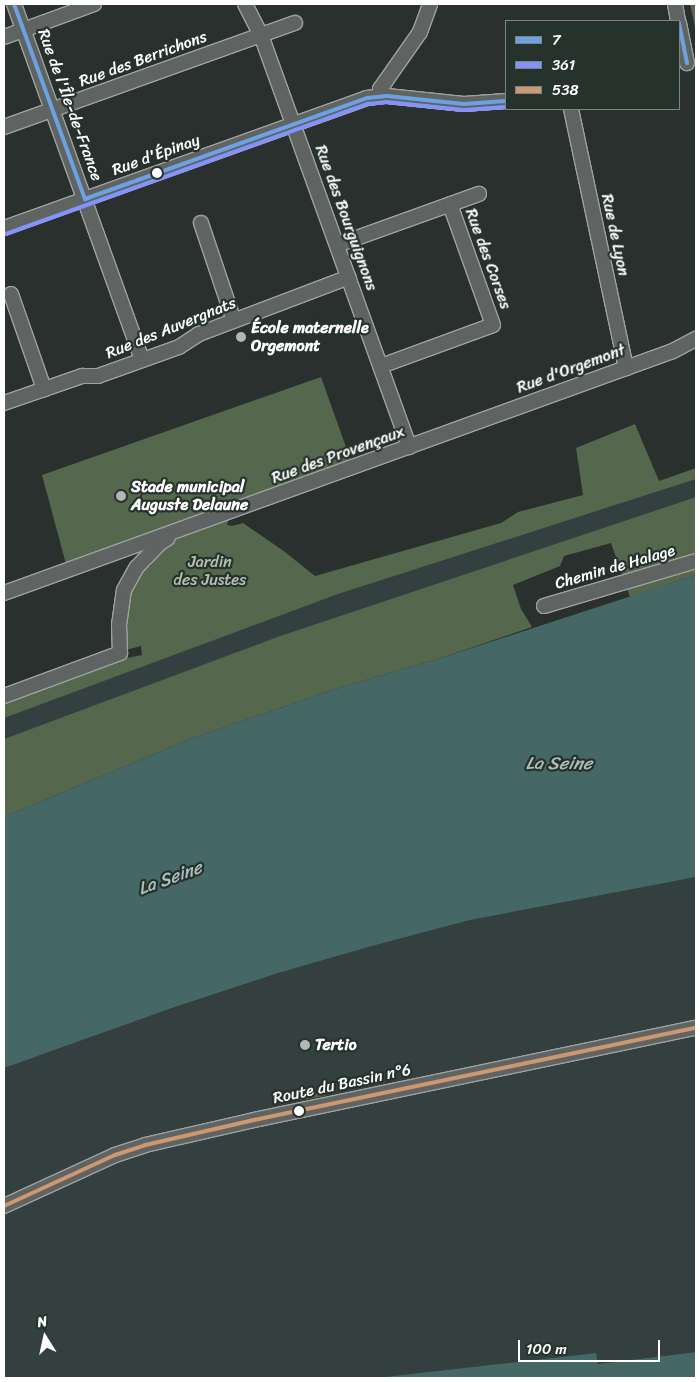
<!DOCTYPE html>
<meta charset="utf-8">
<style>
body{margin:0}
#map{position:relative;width:700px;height:1382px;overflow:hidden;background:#29302d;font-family:Sriracha,sans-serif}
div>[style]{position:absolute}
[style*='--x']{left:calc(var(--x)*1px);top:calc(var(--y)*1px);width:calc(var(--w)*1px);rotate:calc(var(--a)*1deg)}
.built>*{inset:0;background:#33403f}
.green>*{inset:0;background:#55674d}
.water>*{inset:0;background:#456866}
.roads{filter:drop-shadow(1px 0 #9fa2a0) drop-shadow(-1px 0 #9fa2a0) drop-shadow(0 1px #9fa2a0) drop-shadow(0 -1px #9fa2a0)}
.minor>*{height:14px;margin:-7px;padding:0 7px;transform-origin:7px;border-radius:7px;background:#5f6362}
.bus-1>*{height:4px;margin:-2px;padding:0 2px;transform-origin:2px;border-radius:2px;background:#6ca2e4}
.bus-2>*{height:4px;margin:-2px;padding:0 2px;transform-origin:2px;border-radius:2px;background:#8492fb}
.bus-3>*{height:4px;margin:-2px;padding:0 2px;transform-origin:2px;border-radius:2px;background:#cd976f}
.dots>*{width:14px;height:14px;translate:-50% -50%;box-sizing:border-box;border:2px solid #26332d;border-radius:50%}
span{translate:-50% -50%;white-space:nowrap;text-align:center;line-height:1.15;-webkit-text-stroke:4.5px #26332d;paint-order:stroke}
.street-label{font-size:16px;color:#fff}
.poi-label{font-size:16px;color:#fff;font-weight:700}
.left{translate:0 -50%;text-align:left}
.park-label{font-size:16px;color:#b6bfb1}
.water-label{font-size:18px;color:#adbdbd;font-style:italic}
.frame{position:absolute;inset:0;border:5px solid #fff;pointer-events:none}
.legend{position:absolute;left:505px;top:20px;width:175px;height:90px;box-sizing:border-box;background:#26332d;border:1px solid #7d8581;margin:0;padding:6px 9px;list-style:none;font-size:15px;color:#fff}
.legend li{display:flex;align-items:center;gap:10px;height:25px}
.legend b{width:25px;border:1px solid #7d8581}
.north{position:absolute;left:20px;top:1312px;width:50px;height:50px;-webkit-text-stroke:4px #26332d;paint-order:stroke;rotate:350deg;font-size:14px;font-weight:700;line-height:20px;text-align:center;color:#fff}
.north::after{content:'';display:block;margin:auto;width:18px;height:22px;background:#fff;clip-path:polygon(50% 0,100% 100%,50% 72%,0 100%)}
.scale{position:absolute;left:518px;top:1340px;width:142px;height:22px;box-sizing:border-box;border:2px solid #fff;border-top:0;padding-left:6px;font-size:15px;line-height:18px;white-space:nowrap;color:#fff;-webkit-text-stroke:4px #26332d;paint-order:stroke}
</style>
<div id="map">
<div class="built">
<div style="clip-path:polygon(696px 472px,696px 497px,280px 636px,4px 739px,4px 703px)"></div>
<div style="clip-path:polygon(696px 877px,696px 1352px,597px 1364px,595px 1353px,375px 1378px,4px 1378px,4px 1068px,172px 1008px,275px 974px,372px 946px,470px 920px)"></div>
</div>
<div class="green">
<div style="clip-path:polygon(690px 4px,696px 4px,696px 32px)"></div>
<div style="clip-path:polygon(321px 377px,351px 461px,66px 564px,42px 475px)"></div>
<div style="clip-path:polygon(635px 424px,659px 481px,696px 468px,696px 479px,338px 594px,4px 718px,4px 703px,122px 659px,142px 655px,141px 646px,122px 651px,123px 609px,141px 565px,151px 566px,152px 556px,177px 539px,229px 519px,227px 525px,232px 526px,243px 523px,285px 552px,315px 576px,501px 523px,518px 512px,583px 495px,576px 448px)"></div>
<div style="clip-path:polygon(696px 497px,696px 575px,630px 597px,611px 543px,564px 556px,560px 566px,513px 585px,521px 609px,532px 627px,438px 659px,335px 689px,190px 739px,4px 817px,4px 739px,280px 636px)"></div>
<div style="clip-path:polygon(323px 1092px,327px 1093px,324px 1096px,296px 1101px,298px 1097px)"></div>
</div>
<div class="water">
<div style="clip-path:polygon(696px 575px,696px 877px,470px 920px,372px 946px,275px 974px,172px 1008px,4px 1068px,4px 817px,190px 739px,335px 689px,438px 659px)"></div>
<div style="clip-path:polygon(696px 1352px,696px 1378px,375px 1378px,596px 1353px,598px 1364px)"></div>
</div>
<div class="roads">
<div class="minor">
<div style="--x:14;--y:4;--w:378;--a:70.2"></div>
<div style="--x:245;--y:4;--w:35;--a:63"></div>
<div style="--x:261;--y:35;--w:438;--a:70.2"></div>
<div style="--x:675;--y:4;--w:17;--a:80"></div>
<div style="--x:679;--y:23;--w:41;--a:78.7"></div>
<div style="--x:4;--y:37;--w:96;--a:-20.1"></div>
<div style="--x:380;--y:96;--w:7;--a:-90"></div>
<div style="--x:380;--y:89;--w:9;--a:-54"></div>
<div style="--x:385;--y:82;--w:61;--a:-55"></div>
<div style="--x:420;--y:32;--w:30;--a:-70"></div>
<div style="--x:571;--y:109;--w:265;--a:78"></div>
<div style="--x:4;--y:127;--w:309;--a:-19.7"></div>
<div style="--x:201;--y:223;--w:103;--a:71.4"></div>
<div style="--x:4;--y:228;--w:386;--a:-19.7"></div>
<div style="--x:367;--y:98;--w:20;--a:-6"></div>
<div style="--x:387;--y:96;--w:77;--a:5.9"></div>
<div style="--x:464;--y:104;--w:42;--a:-4.1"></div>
<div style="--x:337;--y:245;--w:151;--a:-19.8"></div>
<div style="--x:11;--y:294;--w:101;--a:70.8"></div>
<div style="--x:381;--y:366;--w:119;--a:-20.1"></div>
<div style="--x:493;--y:325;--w:128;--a:-109.6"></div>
<div style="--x:4;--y:403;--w:83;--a:-19.1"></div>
<div style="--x:82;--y:376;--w:16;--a:0"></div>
<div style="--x:98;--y:376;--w:86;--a:-19.7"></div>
<div style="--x:179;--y:347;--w:24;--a:-33"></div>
<div style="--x:199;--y:334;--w:160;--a:-20.8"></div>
<div style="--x:4;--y:593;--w:711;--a:-19.89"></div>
<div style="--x:673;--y:351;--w:26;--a:-28"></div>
<div style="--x:544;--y:606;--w:159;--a:-16.5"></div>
<div style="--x:4;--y:696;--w:124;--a:-20.3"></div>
<div style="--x:120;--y:653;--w:28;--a:-92"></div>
<div style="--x:119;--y:625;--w:35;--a:-82"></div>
<div style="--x:124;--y:590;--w:26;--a:-61"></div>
<div style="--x:137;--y:567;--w:33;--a:-46"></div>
<div style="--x:160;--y:543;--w:9;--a:-32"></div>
<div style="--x:4;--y:1206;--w:122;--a:-24.7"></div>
<div style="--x:115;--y:1155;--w:32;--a:-18"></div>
<div style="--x:145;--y:1145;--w:112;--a:-12.9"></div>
<div style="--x:254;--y:1120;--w:451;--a:-11.8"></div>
</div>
</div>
<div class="bus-1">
<div style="--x:14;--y:4;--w:208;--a:70"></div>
<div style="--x:679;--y:23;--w:41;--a:78.7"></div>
<div style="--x:85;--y:199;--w:300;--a:-19.7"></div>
<div style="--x:367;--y:98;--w:20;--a:-6"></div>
<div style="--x:387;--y:96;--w:77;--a:5.9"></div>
<div style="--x:464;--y:104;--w:42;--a:-4.1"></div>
</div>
<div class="bus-2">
<div style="--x:6;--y:234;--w:385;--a:-19.8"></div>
<div style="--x:368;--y:104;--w:19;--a:-6"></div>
<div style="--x:387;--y:102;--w:77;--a:5.9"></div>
<div style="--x:464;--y:110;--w:42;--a:-4.1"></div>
</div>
<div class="bus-3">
<div style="--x:4;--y:1206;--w:122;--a:-24.7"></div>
<div style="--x:115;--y:1155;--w:32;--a:-18"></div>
<div style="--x:145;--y:1145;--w:112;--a:-12.9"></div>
<div style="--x:254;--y:1120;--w:451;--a:-11.8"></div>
</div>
<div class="dots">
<div style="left:157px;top:173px;background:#fff"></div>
<div style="left:241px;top:337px;background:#b4b7b6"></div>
<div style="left:121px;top:496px;background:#b4b7b6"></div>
<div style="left:305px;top:1045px;background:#b4b7b6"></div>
<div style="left:299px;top:1111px;background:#fff"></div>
</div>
<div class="street-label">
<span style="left:143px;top:59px;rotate:-20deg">Rue des Berrichons</span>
<span style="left:70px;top:105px;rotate:70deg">Rue de l'Île-de-France</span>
<span style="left:156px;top:155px;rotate:-20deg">Rue d'Épinay</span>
<span style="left:346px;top:218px;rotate:70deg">Rue des Bourguignons</span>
<span style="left:615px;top:235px;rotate:78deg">Rue de Lyon</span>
<span style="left:488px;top:259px;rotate:70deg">Rue des Corses</span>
<span style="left:171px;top:328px;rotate:-22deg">Rue des Auvergnats</span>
<span style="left:571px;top:369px;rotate:-20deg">Rue d'Orgemont</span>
<span style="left:338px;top:455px;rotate:-20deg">Rue des Provençaux</span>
<span style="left:615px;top:567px;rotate:-16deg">Chemin de Halage</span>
<span style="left:342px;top:1084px;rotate:-12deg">Route du Bassin n°6</span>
</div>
<div class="poi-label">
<span class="left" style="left:251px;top:337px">École maternelle<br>Orgemont</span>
<span class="left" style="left:131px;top:496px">Stade municipal<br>Auguste Delaune</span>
<span class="left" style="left:315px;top:1045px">Tertio</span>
</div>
<div class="park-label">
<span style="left:210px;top:571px">Jardin<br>des Justes</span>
</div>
<div class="water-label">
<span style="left:559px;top:763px">La Seine</span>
<span style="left:170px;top:878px;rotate:-20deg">La Seine</span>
</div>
<div class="frame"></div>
<ul class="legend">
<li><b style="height:6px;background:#6ca2e4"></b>7</li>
<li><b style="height:6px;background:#8492fb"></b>361</li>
<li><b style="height:6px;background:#cd976f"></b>538</li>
</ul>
<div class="north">N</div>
<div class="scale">100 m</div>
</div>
